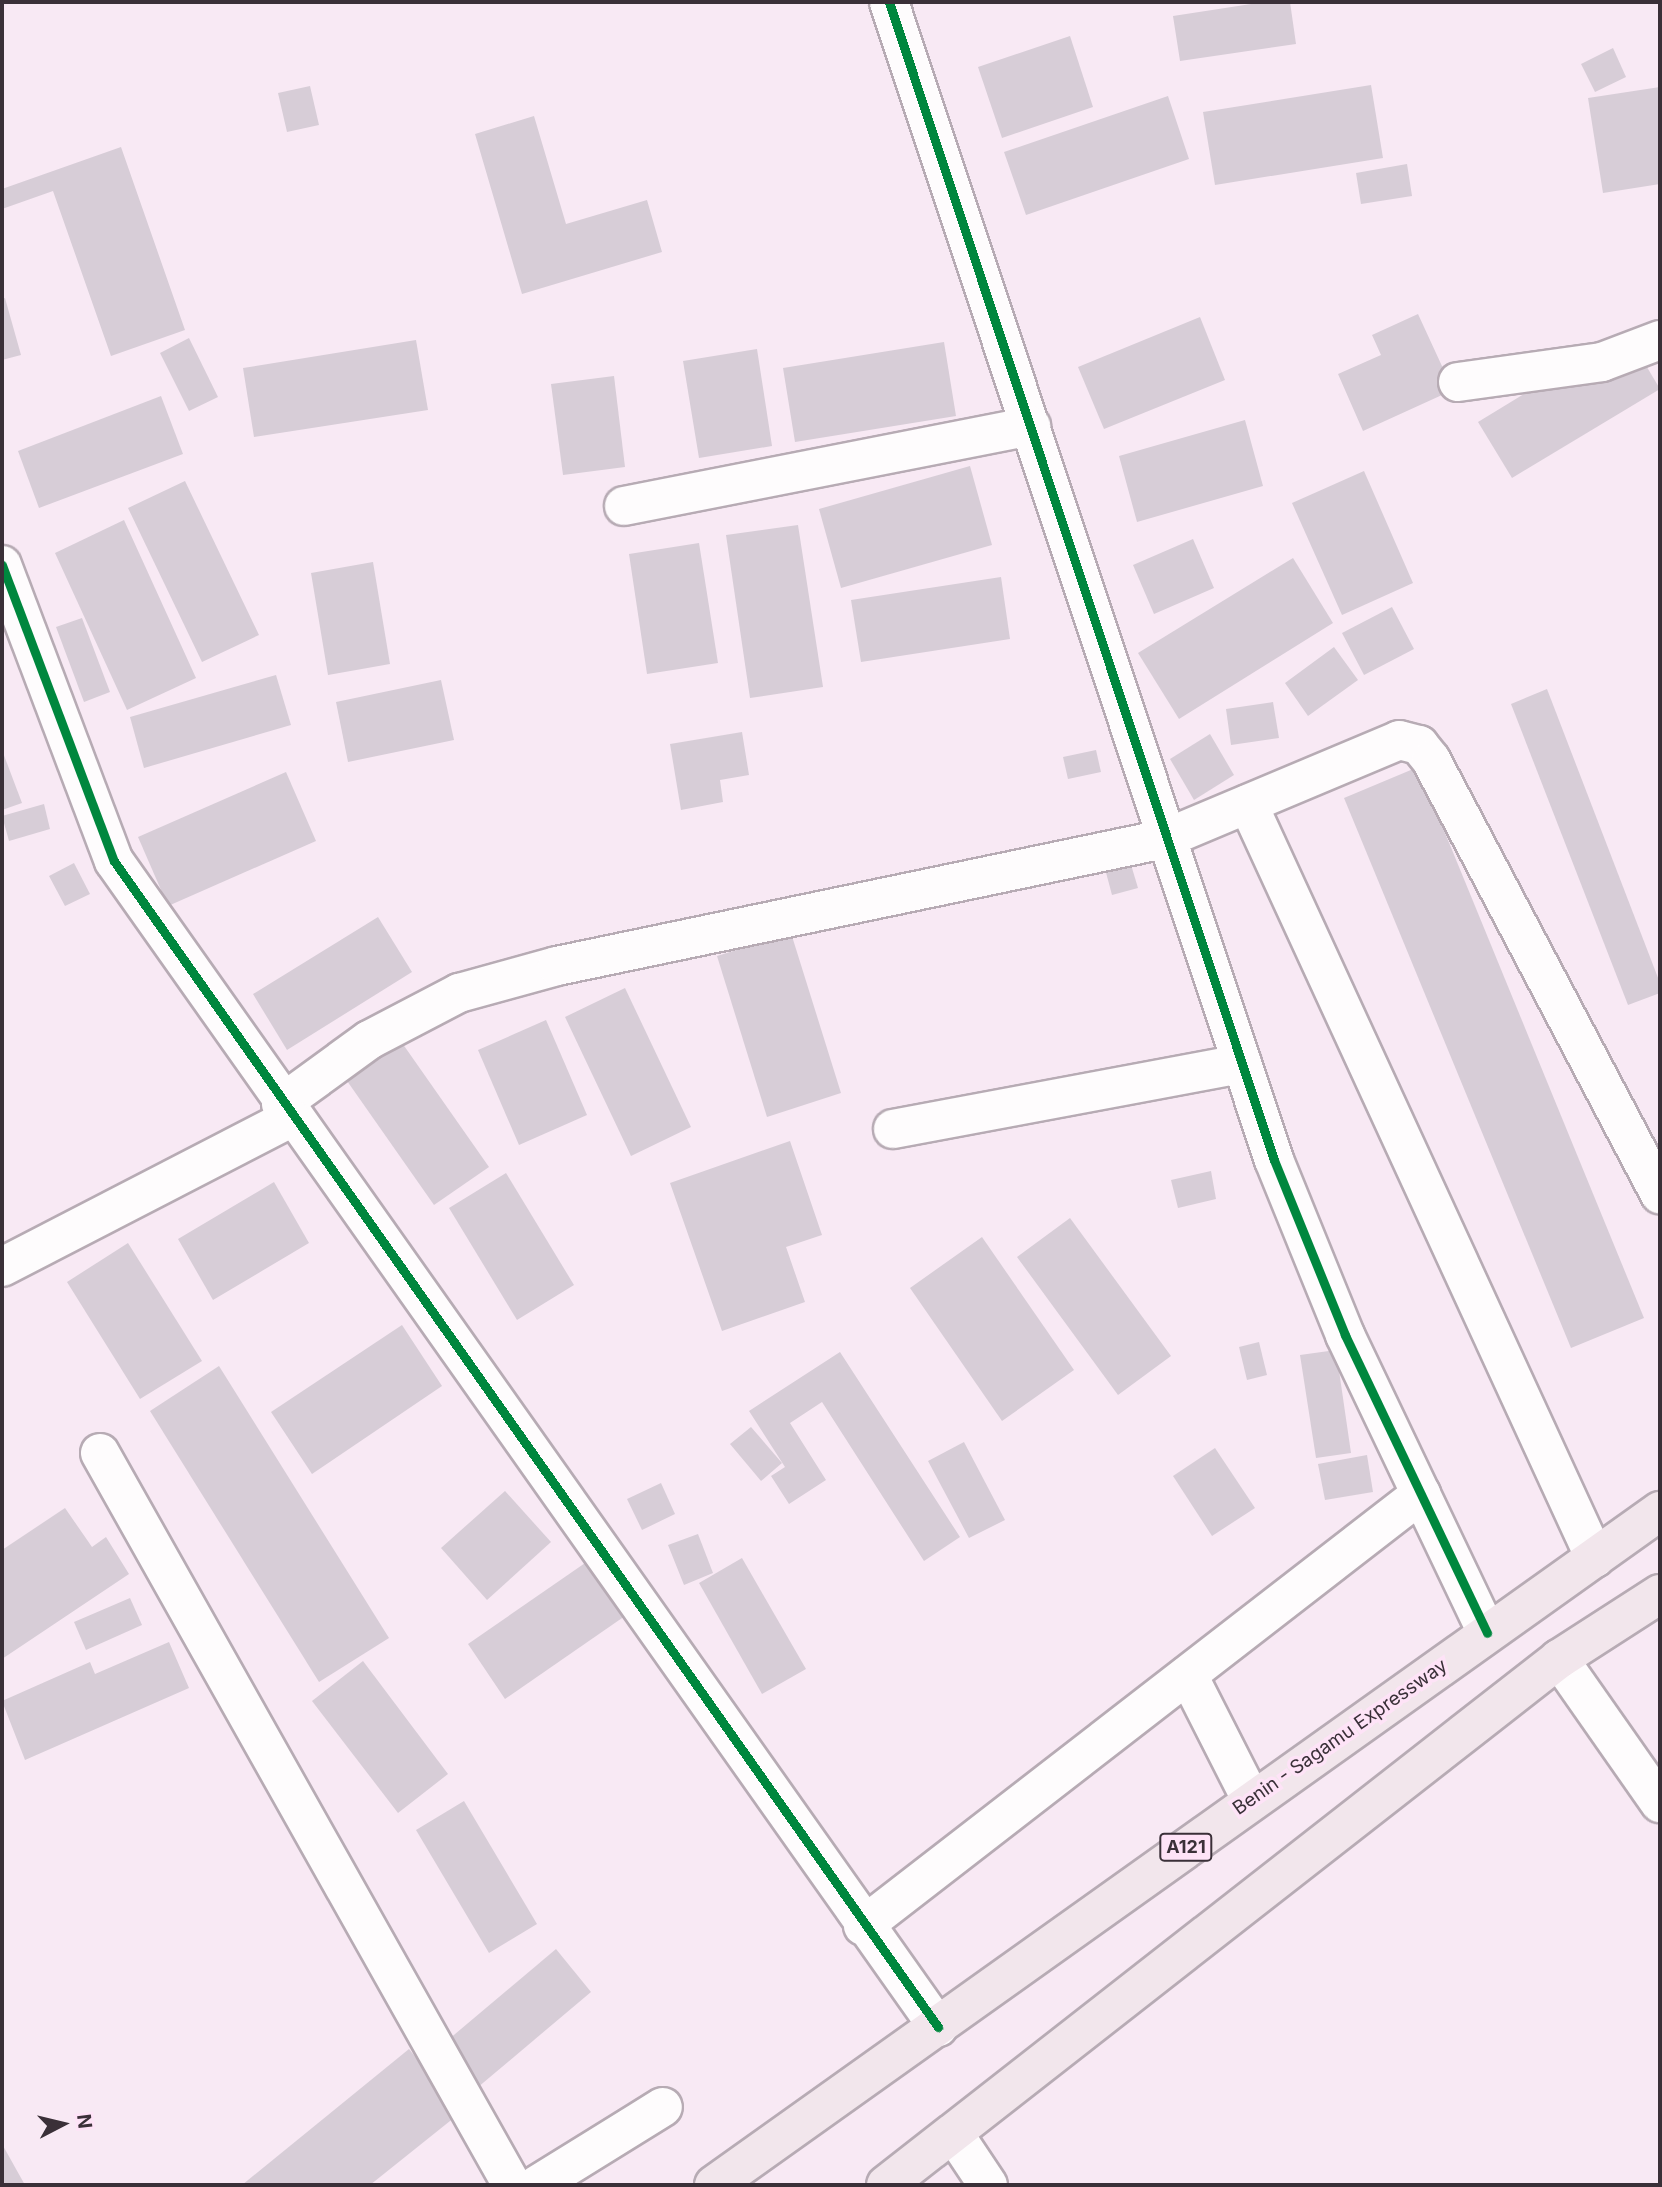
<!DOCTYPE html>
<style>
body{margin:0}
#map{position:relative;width:1662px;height:2187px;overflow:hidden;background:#f8e9f4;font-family:Inter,sans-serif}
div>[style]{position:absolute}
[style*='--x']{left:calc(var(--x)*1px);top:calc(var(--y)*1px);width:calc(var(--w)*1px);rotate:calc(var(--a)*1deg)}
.building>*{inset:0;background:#d7cdd7}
.roads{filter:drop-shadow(2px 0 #b7abb4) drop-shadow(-2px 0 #b7abb4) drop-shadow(0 2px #b7abb4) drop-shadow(0 -2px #b7abb4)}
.minor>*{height:38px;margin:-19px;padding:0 19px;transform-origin:19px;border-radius:19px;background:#fefcfd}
.highway>*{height:38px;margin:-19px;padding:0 19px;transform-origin:19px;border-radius:19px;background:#f2e6ec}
.cycleway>*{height:9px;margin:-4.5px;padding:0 4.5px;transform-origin:4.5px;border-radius:4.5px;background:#00873e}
span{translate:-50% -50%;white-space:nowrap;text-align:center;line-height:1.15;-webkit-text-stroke:7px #fee3f7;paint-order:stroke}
.shield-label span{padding:2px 5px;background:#fee3f7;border:2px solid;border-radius:5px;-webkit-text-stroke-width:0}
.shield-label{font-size:18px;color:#3a3038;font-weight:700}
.street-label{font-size:19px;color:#3a3038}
.frame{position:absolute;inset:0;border:4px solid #3a3038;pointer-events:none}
.north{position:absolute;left:28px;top:2089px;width:70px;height:70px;-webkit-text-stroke:5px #fee3f7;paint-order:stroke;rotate:83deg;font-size:19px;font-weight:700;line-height:28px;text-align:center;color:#3a3038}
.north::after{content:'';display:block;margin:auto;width:24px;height:32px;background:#3a3038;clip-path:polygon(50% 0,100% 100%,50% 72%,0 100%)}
</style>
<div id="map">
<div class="building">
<div style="clip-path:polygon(1264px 2px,1290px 2px,1296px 44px,1180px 61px,1173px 16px)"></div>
<div style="clip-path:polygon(1070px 36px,1093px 107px,1002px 138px,978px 67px)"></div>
<div style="clip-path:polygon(1613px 48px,1626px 77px,1595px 92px,1581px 64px)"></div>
<div style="clip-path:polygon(1371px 85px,1383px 158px,1215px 185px,1203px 112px)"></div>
<div style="clip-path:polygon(310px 86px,319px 125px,287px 132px,278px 93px)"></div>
<div style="clip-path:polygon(1660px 87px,1660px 184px,1603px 193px,1588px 98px)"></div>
<div style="clip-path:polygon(1168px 96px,1189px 159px,1026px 215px,1004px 152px)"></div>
<div style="clip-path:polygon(534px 116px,566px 224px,647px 200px,662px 252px,522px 294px,475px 134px)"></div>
<div style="clip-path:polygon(121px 147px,185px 330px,111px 356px,53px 191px,2px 209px,2px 189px)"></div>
<div style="clip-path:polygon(1407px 164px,1412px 196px,1361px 204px,1356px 173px)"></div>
<div style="clip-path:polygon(5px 298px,21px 355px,2px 360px,2px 299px)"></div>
<div style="clip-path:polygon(1418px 314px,1453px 390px,1363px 431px,1338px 374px,1381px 355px,1372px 335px)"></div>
<div style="clip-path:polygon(1200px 317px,1225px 380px,1104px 429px,1078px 367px)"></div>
<div style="clip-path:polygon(1626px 332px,1660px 389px,1512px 478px,1478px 422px)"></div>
<div style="clip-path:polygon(189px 338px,218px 397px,189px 411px,160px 353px)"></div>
<div style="clip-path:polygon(416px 340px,428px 410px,254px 437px,243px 368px)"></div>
<div style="clip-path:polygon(944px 342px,956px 416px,795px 442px,783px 368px)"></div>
<div style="clip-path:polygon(757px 349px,772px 446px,699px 458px,683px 361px)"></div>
<div style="clip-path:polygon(614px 376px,625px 467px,563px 475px,551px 384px)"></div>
<div style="clip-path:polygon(161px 396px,183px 454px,39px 508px,18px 451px)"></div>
<div style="clip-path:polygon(1245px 420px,1263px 486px,1137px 522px,1119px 456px)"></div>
<div style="clip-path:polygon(970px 466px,992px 545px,841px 588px,819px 509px)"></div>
<div style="clip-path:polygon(1364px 471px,1413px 583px,1342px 615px,1292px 503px)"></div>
<div style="clip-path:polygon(185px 481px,259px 635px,202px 662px,128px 508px)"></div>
<div style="clip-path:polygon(124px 520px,196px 678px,127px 710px,55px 553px)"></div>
<div style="clip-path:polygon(798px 525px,823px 687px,750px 698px,726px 535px)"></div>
<div style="clip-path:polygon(1193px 539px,1214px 588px,1154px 614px,1133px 565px)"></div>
<div style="clip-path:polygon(699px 543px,718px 663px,647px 674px,629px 554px)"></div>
<div style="clip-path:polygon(1293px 558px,1333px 623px,1179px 719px,1138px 653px)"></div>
<div style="clip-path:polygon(373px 562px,390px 664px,328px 675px,311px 573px)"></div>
<div style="clip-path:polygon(1001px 577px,1010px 639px,861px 662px,851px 600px)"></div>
<div style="clip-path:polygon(1392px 607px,1414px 649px,1364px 675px,1342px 633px)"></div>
<div style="clip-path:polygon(82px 618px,110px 692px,84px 702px,56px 627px)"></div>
<div style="clip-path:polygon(1334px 647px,1358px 680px,1308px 716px,1285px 683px)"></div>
<div style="clip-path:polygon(276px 675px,291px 725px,144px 768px,130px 717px)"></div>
<div style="clip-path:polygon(441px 680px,454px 740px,348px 762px,336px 702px)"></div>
<div style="clip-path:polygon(1547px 689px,1660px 983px,1660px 993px,1628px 1005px,1511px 704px)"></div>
<div style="clip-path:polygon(1273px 702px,1279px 738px,1231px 745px,1226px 709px)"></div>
<div style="clip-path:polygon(742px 732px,749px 775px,720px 780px,723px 802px,681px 810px,670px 744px)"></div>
<div style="clip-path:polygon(1210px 734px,1234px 775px,1194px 800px,1170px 759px)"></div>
<div style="clip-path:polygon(2px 750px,22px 803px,2px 810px)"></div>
<div style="clip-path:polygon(1096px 750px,1101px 772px,1068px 779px,1063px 757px)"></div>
<div style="clip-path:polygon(1418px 767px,1644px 1318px,1571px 1348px,1344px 798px)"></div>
<div style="clip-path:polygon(286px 772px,316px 841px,168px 906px,138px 837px)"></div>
<div style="clip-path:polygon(44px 804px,50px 829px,9px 841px,2px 816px)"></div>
<div style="clip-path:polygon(1129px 858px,1138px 888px,1112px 895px,1104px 865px)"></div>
<div style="clip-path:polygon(74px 863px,90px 894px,65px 906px,49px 876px)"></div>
<div style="clip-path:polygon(378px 917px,412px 972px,287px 1050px,253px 994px)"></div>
<div style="clip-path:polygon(791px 933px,841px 1093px,767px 1117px,717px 956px)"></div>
<div style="clip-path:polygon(625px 988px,691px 1127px,631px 1156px,565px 1017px)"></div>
<div style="clip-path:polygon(546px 1020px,587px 1115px,519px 1145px,478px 1050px)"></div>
<div style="clip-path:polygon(400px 1040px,489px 1167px,434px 1205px,345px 1078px)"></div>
<div style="clip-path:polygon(790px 1141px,822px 1235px,786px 1247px,805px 1302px,722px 1331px,670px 1183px)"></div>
<div style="clip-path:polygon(1211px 1171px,1216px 1199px,1178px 1208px,1171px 1180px)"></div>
<div style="clip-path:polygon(506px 1173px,574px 1285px,517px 1320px,449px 1208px)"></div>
<div style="clip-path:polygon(274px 1182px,309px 1243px,213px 1300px,178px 1239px)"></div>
<div style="clip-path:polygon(1070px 1218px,1171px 1356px,1118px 1395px,1017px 1257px)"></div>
<div style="clip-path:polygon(982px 1237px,1074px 1370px,1002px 1421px,910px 1288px)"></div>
<div style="clip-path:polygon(128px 1243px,202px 1361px,140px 1399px,67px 1282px)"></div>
<div style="clip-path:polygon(402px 1325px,442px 1386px,312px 1474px,271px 1412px)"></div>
<div style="clip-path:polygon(1259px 1342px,1267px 1375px,1247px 1380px,1239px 1347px)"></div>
<div style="clip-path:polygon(1336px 1350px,1351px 1453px,1316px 1458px,1300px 1355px)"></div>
<div style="clip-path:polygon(840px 1352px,960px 1537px,924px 1561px,822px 1402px,790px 1423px,826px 1480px,789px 1504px,771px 1476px,785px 1467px,749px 1411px)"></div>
<div style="clip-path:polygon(219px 1366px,389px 1638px,319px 1682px,150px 1411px)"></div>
<div style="clip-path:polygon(751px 1427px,782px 1463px,761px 1481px,730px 1444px)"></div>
<div style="clip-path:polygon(964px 1442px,1005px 1520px,969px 1538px,928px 1461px)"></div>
<div style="clip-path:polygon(1215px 1448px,1255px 1508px,1212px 1536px,1173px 1476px)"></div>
<div style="clip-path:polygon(1367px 1455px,1373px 1492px,1325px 1500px,1318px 1464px)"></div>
<div style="clip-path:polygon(661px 1483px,675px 1514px,642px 1530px,627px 1499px)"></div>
<div style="clip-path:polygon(505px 1491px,551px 1542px,487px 1600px,441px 1548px)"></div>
<div style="clip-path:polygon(65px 1508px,92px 1547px,106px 1537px,129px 1574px,2px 1659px,2px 1550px)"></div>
<div style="clip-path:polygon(698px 1534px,713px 1573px,684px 1585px,668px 1545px)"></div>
<div style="clip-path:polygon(742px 1558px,806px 1669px,762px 1694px,699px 1583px)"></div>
<div style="clip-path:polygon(588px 1561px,625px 1616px,505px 1699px,468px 1644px)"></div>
<div style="clip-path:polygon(130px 1598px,142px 1625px,86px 1650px,74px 1622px)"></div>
<div style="clip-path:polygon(169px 1642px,189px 1688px,25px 1760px,2px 1701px,90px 1662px,95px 1674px)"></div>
<div style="clip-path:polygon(363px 1661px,448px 1774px,398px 1813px,312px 1701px)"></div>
<div style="clip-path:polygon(464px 1801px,537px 1924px,489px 1953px,416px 1830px)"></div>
<div style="clip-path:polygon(556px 1949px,591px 1992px,477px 2088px,442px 2045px)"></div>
<div style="clip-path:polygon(409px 2049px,460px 2113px,370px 2185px,242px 2185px)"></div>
<div style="clip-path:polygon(2px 2144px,25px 2185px,2px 2185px)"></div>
</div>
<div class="roads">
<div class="minor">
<div style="--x:889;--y:2;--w:1220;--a:71.61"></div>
<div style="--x:1274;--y:1160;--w:189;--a:67.9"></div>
<div style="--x:1345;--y:1335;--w:330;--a:64.5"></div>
<div style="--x:1458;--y:382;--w:145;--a:-7.9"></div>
<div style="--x:1602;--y:362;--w:62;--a:-20.8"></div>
<div style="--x:624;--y:506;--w:415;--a:-11.1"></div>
<div style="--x:2;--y:565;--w:316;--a:69.3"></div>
<div style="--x:114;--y:861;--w:1428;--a:54.75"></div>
<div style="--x:1248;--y:804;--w:830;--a:65.29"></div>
<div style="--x:281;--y:1104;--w:109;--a:-36"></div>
<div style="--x:369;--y:1040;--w:102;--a:-27.6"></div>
<div style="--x:459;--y:993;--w:102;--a:-15.4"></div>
<div style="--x:557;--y:966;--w:620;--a:-11.82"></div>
<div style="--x:1164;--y:839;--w:255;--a:-22.8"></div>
<div style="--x:1399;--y:740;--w:21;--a:14"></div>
<div style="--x:1419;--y:745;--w:19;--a:51"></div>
<div style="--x:1431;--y:760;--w:491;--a:62.2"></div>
<div style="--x:893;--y:1129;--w:355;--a:-10.6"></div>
<div style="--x:2;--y:1267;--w:325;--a:-27.3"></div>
<div style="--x:100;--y:1453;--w:840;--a:60.63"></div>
<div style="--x:1559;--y:1659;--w:176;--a:55"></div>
<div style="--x:1188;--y:1675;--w:139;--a:63.1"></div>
<div style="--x:863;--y:1926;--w:706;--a:-37.75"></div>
<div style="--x:954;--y:2134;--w:61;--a:56.3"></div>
<div style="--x:537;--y:2185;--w:148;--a:-31.8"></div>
</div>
<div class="highway">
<div style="--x:714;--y:2185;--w:1162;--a:-35.47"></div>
<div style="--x:886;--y:2185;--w:854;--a:-38.01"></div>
<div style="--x:1559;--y:1659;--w:120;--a:-32.8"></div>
</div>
</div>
<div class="cycleway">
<div style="--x:889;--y:2;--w:1220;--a:71.61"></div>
<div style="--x:1274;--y:1160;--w:189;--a:67.9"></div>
<div style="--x:1345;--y:1335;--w:330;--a:64.5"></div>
<div style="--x:2;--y:565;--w:316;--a:69.3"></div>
<div style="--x:114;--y:861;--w:1428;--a:54.75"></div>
</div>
<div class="shield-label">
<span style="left:1186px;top:1847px">A121</span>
</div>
<div class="street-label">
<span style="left:1340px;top:1737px;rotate:-35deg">Benin - Sagamu Expressway</span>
</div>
<div class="frame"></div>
<div class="north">N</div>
</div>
